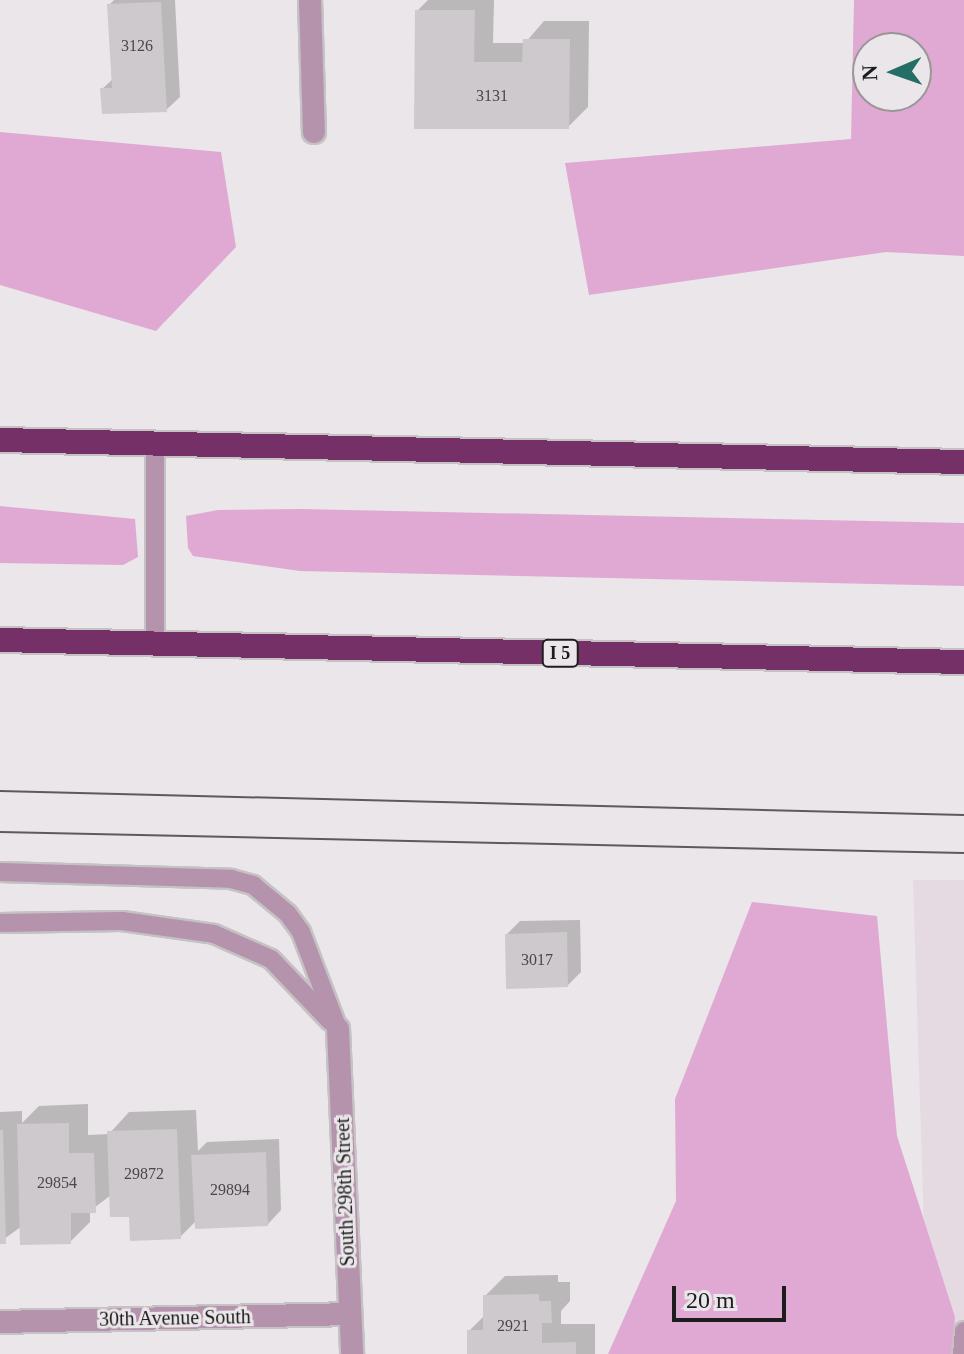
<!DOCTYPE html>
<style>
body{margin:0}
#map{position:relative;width:964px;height:1354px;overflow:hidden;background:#eae6e9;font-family:"Times New Roman",serif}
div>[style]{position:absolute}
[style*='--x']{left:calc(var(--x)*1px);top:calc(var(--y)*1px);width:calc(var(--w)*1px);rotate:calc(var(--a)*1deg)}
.built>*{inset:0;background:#e5dae2}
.green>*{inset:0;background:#e0a9d3}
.shadow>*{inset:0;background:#0003}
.building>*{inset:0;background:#cdc9cc}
.roads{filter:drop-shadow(2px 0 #c5c2c4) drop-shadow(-2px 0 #c5c2c4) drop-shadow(0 2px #c5c2c4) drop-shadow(0 -2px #c5c2c4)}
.service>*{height:18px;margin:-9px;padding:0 9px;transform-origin:9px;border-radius:9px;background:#b593ac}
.minor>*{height:22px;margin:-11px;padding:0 11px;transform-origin:11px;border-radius:11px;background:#b593ac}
.motorway>*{height:24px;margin:-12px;padding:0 12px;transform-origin:12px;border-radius:12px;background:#743067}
.tram>*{height:2px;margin:-1px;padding:0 1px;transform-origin:1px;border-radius:1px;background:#5c5a5c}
span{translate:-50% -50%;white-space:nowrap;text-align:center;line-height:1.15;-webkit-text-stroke:6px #eae6e9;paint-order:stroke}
.number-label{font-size:16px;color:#4a484a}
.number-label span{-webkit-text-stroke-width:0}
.shield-label span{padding:2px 6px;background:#eae6e9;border:2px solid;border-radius:6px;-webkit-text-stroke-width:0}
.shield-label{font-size:18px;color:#1e1d1e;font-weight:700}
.street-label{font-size:20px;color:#1e1d1e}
.north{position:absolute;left:852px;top:32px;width:80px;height:80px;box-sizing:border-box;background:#eae6e9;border:2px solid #989698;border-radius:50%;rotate:268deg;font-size:22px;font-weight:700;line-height:32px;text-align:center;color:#1e1d1e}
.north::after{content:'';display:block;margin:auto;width:28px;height:36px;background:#256e66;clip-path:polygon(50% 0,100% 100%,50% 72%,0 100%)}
.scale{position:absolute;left:672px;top:1286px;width:114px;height:36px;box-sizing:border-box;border:4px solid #1e1d1e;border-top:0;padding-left:10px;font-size:24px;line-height:28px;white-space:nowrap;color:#1e1d1e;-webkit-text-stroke:6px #eae6e9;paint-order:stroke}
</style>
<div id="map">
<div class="built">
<div style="clip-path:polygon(913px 880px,964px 880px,964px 1354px,928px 1354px)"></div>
</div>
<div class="green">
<div style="clip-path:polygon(evenodd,854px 0,964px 0,964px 256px,886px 252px,589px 295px,565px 163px,851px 139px,854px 0,868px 48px,916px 48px,916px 96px,868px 96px,868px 48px)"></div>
<div style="clip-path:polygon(0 132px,221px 152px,236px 247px,156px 331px,0 285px)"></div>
<div style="clip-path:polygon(0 506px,135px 519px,138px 557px,123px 565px,0 563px)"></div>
<div style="clip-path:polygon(301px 509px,964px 523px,964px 586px,300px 571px,193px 556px,188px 548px,186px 516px,218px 510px)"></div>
<div style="clip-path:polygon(752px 902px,877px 916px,897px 1136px,955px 1317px,952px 1354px,608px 1354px,676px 1201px,675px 1099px)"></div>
</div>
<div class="shadow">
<div style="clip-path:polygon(114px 0,175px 0,180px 97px,166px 110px,102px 89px,114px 78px,109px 5px)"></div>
<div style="clip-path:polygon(428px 0,494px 0,493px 43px,525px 43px,544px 21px,589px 21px,588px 107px,568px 127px,416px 127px,417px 11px)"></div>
<div style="clip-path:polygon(580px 920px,581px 972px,568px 985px,507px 934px,520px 921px)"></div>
<div style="clip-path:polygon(88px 1104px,88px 1135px,109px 1134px,129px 1112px,196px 1110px,198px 1151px,207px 1142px,279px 1139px,281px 1210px,268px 1224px,196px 1221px,180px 1237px,131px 1215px,111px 1195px,90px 1211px,90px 1222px,70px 1242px,22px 1226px,0 1242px,0 1112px,22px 1111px,22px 1123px,39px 1106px)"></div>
<div style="clip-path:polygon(558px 1275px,558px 1282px,570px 1282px,570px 1301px,561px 1311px,561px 1324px,595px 1324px,595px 1354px,469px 1354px,469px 1331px,485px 1315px,485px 1296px,505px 1276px)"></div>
</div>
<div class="building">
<div style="clip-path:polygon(161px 2px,167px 112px,102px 114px,100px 88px,112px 88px,107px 4px)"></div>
<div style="clip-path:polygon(415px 10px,475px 10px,474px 62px,522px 62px,523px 39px,570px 39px,569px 129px,414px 129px)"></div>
<div style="clip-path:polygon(567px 932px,568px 987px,506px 989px,505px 934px)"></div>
<div style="clip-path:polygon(69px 1123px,69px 1153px,94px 1153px,96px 1213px,71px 1213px,71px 1244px,20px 1245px,17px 1124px)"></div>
<div style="clip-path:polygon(177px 1129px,181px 1239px,130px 1241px,129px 1217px,110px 1217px,107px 1131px)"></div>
<div style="clip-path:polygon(0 1130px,3px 1130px,6px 1244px,0 1244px)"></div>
<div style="clip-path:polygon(266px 1152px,268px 1226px,195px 1229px,191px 1155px)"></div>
<div style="clip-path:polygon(539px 1294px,539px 1301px,551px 1301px,552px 1323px,542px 1323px,542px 1343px,576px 1342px,576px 1354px,467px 1354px,467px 1330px,483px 1330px,483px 1295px)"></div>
</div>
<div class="roads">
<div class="service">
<div style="--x:155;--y:643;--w:199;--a:-90"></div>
<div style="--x:0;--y:872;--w:231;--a:1.7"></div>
<div style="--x:231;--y:879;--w:23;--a:15"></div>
<div style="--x:253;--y:885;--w:45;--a:39.6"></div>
<div style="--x:288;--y:914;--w:22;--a:54"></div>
<div style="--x:301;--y:932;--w:104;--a:69.1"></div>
<div style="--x:0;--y:923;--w:122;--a:-0.9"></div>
<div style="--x:122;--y:921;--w:93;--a:8"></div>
<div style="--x:214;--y:934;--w:62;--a:23.7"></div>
<div style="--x:271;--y:959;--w:86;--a:46.4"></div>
<div style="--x:962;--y:1354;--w:23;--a:-85"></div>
</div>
<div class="minor">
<div style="--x:310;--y:0;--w:132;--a:88.3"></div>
<div style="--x:338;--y:1029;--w:325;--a:87.5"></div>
<div style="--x:0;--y:1322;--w:350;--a:-1.3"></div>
</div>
<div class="motorway">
<div style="--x:0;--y:440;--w:964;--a:1.31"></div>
<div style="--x:0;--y:640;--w:964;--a:1.31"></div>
</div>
</div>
<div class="tram">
<div style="--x:0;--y:791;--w:964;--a:1.43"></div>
<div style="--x:0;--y:832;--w:964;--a:1.25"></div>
</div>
<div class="number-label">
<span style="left:137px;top:46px">3126</span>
<span style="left:492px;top:96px">3131</span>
<span style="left:537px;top:960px">3017</span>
<span style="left:144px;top:1174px">29872</span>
<span style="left:57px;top:1183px">29854</span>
<span style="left:230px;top:1190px">29894</span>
<span style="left:513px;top:1326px">2921</span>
</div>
<div class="shield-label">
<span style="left:560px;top:653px">I 5</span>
</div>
<div class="street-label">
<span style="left:345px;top:1192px;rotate:-92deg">South 298th Street</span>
<span style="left:175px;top:1318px;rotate:-1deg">30th Avenue South</span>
</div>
<div class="north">N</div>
<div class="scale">20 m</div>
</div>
